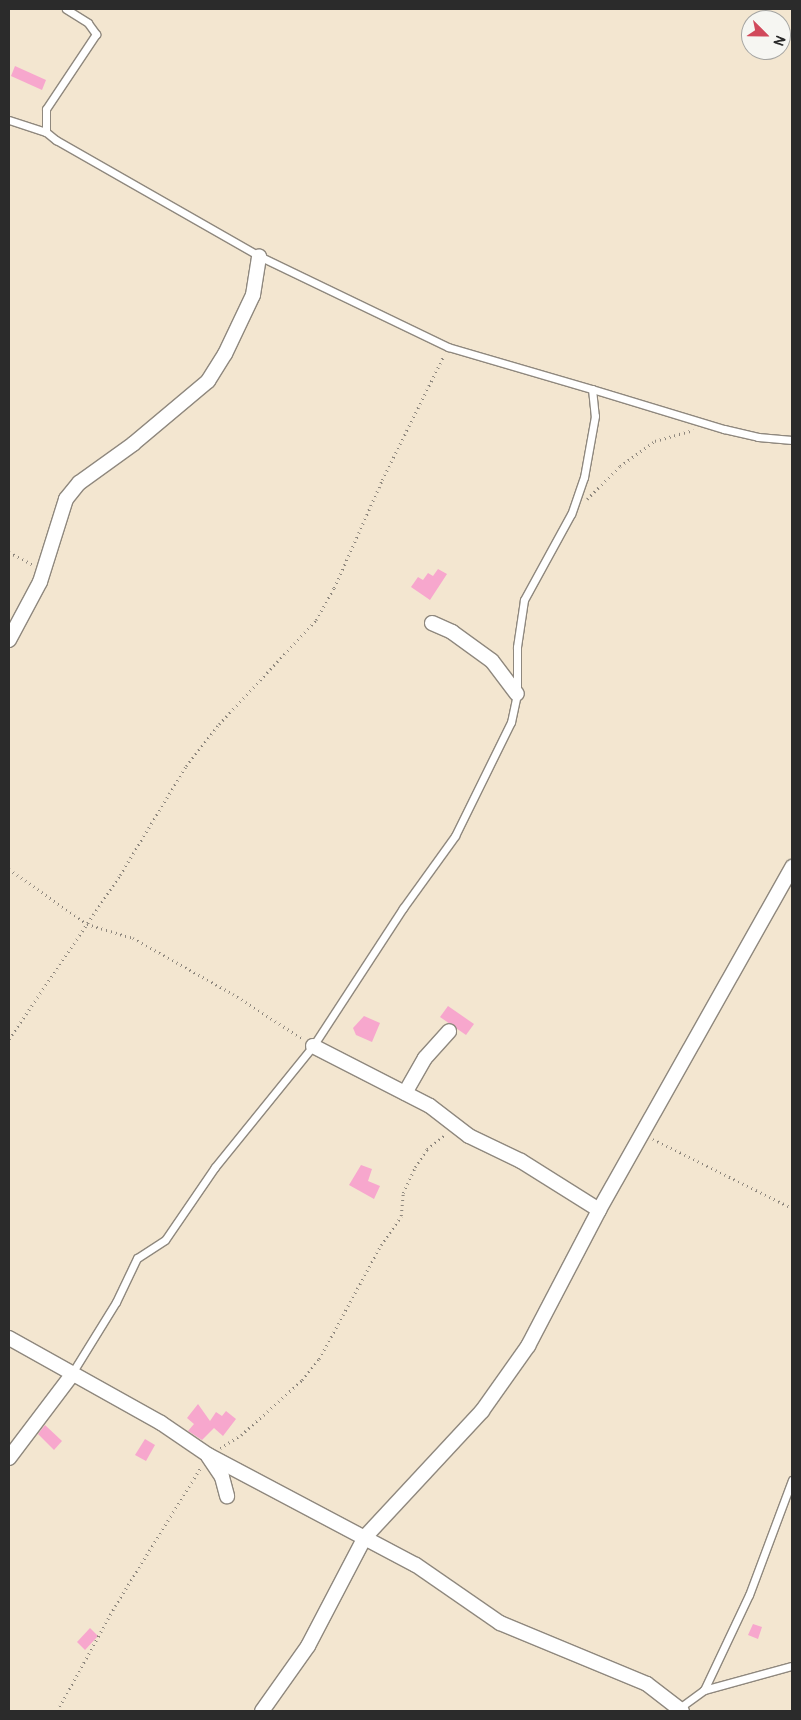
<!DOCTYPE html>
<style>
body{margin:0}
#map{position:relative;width:801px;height:1720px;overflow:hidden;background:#f3e6d0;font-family:Pangolin,sans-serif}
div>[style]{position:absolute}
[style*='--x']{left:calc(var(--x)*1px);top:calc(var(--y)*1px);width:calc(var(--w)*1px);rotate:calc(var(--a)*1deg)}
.building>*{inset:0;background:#f7a7cd}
.path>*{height:2.5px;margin-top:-1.25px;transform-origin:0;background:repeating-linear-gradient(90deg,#8f887e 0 1px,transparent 0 5px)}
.roads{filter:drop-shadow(1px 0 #8f887e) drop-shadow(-1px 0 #8f887e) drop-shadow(0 1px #8f887e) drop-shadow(0 -1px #8f887e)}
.service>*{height:7px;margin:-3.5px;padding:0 3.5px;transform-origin:3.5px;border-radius:3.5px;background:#fff}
.minor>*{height:14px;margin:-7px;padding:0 7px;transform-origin:7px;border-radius:7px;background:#fff}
span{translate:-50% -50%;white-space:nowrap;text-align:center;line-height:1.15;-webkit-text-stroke:4.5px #f6f6f2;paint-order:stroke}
.frame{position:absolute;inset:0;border:10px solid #2b2b2b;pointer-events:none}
.north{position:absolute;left:741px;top:10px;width:50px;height:50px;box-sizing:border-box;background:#f6f6f2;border:1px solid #a5a5a2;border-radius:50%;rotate:113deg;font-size:14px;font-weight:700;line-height:20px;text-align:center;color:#2b2b2b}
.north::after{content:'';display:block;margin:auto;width:18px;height:22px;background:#d1495b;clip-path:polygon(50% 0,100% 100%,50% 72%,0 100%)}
</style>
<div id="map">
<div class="building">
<div style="clip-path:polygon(15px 66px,46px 80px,42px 90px,11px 76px)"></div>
<div style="clip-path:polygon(438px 569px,447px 574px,430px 600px,411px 587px,418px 577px,423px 580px,428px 573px,433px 576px)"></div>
<div style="clip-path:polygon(448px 1006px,474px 1024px,466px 1035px,440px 1017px)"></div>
<div style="clip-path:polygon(364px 1016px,380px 1023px,372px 1042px,356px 1035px,353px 1028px)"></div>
<div style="clip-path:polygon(361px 1165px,372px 1169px,368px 1181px,380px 1186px,374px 1199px,349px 1185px)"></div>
<div style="clip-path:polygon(198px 1404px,210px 1421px,216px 1412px,222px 1416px,226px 1411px,236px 1419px,223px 1436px,214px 1428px,202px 1440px,188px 1431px,194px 1424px,187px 1418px)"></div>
<div style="clip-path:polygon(45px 1425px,62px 1441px,54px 1450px,38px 1434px)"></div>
<div style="clip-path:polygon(145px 1439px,155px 1445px,146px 1461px,135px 1455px)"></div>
<div style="clip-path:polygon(753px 1624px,762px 1627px,758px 1639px,748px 1635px)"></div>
<div style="clip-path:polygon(90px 1628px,98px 1636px,85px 1650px,77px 1642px)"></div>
</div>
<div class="path">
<div style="--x:587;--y:499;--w:47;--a:-45"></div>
<div style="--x:620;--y:466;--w:43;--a:-35.5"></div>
<div style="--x:655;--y:441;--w:40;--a:-16"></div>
<div style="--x:9;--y:552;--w:26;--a:28"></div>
<div style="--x:9;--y:869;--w:95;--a:35.2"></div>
<div style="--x:87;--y:924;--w:48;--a:16.9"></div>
<div style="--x:133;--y:938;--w:115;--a:29.2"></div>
<div style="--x:233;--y:994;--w:83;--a:32.7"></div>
<div style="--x:9;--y:1039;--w:198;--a:-55.9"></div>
<div style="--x:120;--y:875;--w:127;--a:-58.8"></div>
<div style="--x:186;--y:766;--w:53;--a:-51.8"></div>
<div style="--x:219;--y:724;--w:142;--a:-47"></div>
<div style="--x:316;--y:620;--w:37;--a:-61"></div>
<div style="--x:334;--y:588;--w:118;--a:-66"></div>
<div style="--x:382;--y:480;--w:140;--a:-63.6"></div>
<div style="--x:653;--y:1139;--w:155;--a:26.4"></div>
<div style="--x:220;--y:1448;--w:25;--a:-32"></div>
<div style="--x:241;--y:1435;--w:82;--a:-42"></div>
<div style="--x:302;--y:1380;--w:27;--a:-51"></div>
<div style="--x:319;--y:1359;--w:130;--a:-61.5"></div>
<div style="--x:381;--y:1245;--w:35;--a:-55"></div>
<div style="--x:401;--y:1216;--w:23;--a:-85"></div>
<div style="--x:403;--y:1193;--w:29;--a:-65"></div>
<div style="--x:415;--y:1167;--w:22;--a:-56"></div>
<div style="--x:427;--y:1149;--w:24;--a:-38"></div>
<div style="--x:57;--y:1711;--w:120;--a:-61.1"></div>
<div style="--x:115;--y:1606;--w:163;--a:-58.3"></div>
</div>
<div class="roads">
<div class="service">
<div style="--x:66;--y:9;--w:26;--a:32"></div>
<div style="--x:88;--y:23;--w:14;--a:54"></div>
<div style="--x:96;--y:34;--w:90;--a:123.7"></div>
<div style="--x:46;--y:109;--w:23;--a:90"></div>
<div style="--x:46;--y:132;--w:13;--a:39"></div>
<div style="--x:56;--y:140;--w:234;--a:29.7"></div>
<div style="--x:259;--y:256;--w:210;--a:25.7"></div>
<div style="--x:448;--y:347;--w:150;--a:16.3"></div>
<div style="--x:592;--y:389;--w:27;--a:84"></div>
<div style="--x:595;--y:416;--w:62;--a:100.2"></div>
<div style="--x:584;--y:477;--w:39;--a:109"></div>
<div style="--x:571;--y:514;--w:98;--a:118.7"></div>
<div style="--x:524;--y:600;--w:48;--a:98.5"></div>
<div style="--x:517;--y:647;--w:47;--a:90"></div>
<div style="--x:517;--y:694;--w:29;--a:102"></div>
<div style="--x:511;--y:722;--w:127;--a:116.2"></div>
<div style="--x:455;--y:836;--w:89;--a:125.8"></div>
<div style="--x:403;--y:908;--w:165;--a:123.1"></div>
<div style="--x:313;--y:1046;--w:156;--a:129"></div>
<div style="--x:215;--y:1167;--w:88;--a:124.4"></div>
<div style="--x:165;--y:1240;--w:33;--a:147"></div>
<div style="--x:137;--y:1258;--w:49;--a:115.5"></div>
<div style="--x:116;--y:1302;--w:86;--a:121.7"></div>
<div style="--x:9;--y:120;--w:39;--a:18"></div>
<div style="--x:592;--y:389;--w:138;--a:16.9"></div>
<div style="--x:724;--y:429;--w:35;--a:13"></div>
<div style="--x:758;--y:437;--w:34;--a:5"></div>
<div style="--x:704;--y:1690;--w:105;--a:-64.7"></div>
<div style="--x:749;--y:1595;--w:123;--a:-69.5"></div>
<div style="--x:678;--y:1709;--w:32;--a:-36"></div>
<div style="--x:704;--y:1690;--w:91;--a:-15.3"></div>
</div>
<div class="minor">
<div style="--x:432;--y:623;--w:22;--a:24"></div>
<div style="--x:452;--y:632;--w:49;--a:35.9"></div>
<div style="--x:492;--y:661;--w:41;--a:52.9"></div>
<div style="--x:9;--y:640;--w:66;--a:-61.9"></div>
<div style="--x:40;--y:582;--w:87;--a:-72.6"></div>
<div style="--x:66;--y:499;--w:21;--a:-51"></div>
<div style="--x:79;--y:483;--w:67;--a:-35.8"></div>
<div style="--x:133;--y:444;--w:98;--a:-40"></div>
<div style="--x:208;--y:381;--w:32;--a:-58"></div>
<div style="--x:225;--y:354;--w:65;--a:-64.6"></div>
<div style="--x:253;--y:295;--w:39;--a:-81"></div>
<div style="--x:313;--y:1046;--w:131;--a:27.1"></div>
<div style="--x:430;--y:1106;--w:49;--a:37.6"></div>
<div style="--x:469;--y:1136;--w:58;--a:25.7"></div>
<div style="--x:521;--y:1161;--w:92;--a:32.1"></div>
<div style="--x:405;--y:1093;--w:40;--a:-60.3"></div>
<div style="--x:425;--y:1058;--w:36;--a:-48"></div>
<div style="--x:9;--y:1338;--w:174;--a:29.2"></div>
<div style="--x:161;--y:1423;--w:57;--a:34.2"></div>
<div style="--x:208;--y:1455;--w:235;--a:27.9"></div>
<div style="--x:416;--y:1565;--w:102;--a:34.6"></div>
<div style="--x:500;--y:1623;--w:159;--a:22.5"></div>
<div style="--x:647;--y:1684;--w:44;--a:37.6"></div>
<div style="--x:208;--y:1456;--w:25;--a:56"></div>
<div style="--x:222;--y:1477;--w:20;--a:75"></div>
<div style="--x:9;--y:1458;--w:103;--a:-52.9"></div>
<div style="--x:262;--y:1711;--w:80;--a:-54.7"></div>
<div style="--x:308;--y:1646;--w:123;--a:-62.4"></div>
<div style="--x:365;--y:1537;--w:172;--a:-47.1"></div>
<div style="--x:482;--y:1411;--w:80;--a:-54.7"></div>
<div style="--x:528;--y:1346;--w:153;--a:-62.4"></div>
<div style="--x:599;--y:1210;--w:394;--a:-60.6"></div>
</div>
</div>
<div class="frame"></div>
<div class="north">N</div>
</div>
